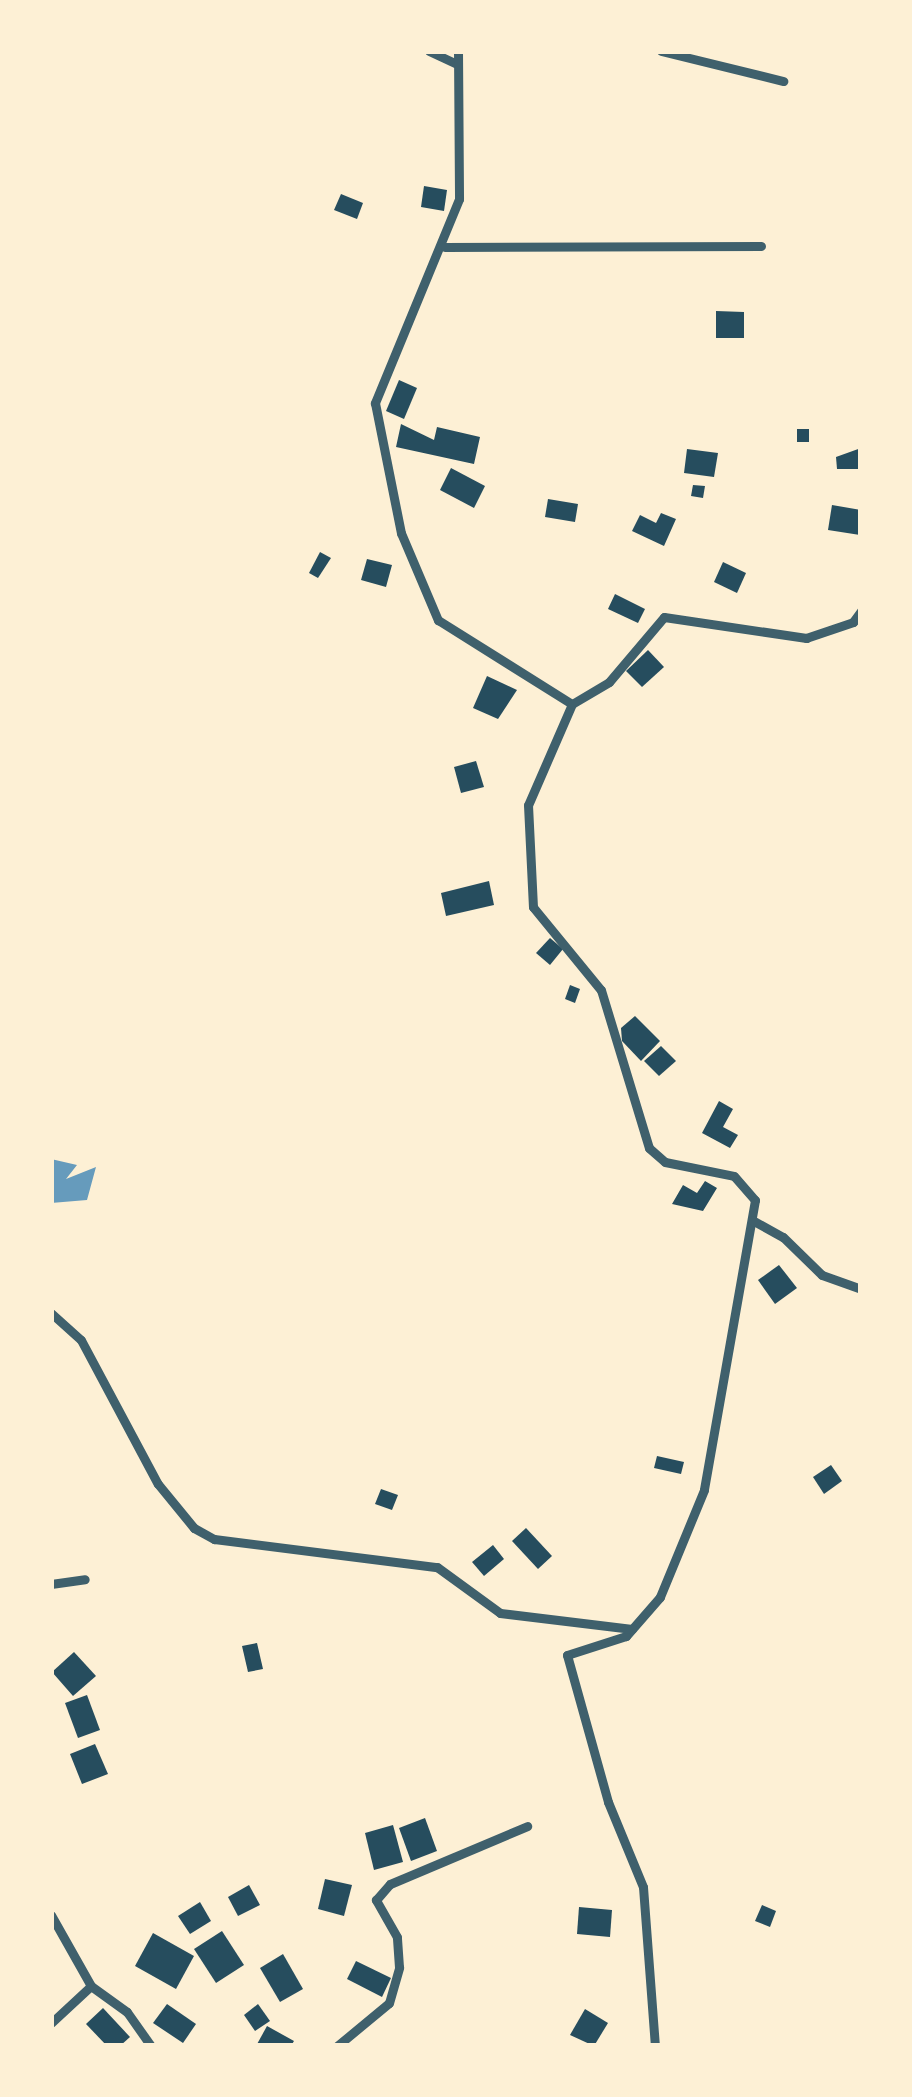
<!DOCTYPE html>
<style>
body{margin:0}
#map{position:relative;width:912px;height:2097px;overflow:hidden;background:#fdf0d5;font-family:Rubik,sans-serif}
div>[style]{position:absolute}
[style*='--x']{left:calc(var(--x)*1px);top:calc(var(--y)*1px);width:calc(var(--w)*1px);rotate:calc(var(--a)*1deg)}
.water>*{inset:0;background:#669bbc}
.building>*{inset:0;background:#264d5e}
.minor>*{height:9px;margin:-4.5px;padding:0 4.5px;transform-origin:4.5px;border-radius:4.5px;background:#3f606c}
span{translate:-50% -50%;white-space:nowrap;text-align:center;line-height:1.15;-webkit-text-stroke:10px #fdf0d5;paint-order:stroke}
.frame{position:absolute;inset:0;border:54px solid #fdf0d5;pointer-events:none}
</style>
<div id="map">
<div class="water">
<div style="clip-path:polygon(51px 1159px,77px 1165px,66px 1179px,96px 1167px,87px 1200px,51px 1203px)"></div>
</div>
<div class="building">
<div style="clip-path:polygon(424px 186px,447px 190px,444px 211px,421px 207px)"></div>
<div style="clip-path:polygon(341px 194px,363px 203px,357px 219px,334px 210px)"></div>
<div style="clip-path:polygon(716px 311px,744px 312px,744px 338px,716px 338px)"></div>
<div style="clip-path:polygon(399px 380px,417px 388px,404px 419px,386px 411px)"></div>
<div style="clip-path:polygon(401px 424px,434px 440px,437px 427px,480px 437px,474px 464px,396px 447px)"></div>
<div style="clip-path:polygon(797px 429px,809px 429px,809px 442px,797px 442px)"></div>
<div style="clip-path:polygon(861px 448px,861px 469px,837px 469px,836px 457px)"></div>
<div style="clip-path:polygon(687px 449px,718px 453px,714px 477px,684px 473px)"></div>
<div style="clip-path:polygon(451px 468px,485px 486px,474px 508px,440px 490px)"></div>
<div style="clip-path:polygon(693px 485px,705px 486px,703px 498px,691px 496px)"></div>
<div style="clip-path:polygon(548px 499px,578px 504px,575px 522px,545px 517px)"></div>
<div style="clip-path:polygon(832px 505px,861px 510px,860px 535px,828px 530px)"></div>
<div style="clip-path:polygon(661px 513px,676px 519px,664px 546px,632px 531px,640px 515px,656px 523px)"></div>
<div style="clip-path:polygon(320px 552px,331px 558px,318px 578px,309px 573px)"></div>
<div style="clip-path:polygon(367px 559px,392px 565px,386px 587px,361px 580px)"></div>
<div style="clip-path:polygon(723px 562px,746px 573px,737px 593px,714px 582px)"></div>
<div style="clip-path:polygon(615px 594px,645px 609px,638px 623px,608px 609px)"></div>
<div style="clip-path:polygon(648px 650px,664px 667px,642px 687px,626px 671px)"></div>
<div style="clip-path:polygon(487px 676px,517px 690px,498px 719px,473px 708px)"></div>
<div style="clip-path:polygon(476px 761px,484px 787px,461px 793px,454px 767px)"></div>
<div style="clip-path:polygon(489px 881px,494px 905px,446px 916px,441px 893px)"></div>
<div style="clip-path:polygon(550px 938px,563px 949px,550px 965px,536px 953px)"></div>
<div style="clip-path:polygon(570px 985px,580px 989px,575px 1003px,565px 999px)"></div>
<div style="clip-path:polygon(635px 1016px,660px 1041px,641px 1061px,622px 1041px,621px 1028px)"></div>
<div style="clip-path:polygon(661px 1046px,676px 1061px,659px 1076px,644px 1061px)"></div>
<div style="clip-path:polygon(719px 1101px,733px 1109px,723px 1127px,738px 1135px,730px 1148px,702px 1133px)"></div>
<div style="clip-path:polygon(705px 1181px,717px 1188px,703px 1211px,672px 1204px,683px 1185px,697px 1193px)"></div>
<div style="clip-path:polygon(779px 1265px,797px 1288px,775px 1304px,758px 1280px)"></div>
<div style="clip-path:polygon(657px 1456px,684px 1462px,681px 1474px,654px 1468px)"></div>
<div style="clip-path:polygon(831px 1465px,842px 1481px,824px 1494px,813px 1477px)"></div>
<div style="clip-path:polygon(381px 1489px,398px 1495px,392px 1510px,375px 1504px)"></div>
<div style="clip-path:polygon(526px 1528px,552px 1556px,538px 1569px,512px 1541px)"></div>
<div style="clip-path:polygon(493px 1545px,504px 1559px,484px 1576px,472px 1562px)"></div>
<div style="clip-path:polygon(257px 1643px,263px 1669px,248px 1672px,242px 1646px)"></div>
<div style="clip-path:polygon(74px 1652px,96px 1676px,73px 1696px,52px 1672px)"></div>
<div style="clip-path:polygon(87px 1695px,100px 1730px,78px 1738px,65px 1703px)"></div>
<div style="clip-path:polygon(95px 1744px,108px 1774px,82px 1784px,70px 1754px)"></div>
<div style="clip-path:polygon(425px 1818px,437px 1851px,411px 1861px,399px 1828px)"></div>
<div style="clip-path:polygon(393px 1825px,403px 1862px,374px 1870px,365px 1833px)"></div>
<div style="clip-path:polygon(325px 1879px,352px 1885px,344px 1916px,318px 1909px)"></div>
<div style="clip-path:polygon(249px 1885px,260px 1905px,238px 1916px,228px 1897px)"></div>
<div style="clip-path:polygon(200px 1902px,211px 1921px,190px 1934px,178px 1916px)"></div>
<div style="clip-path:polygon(762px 1905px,776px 1911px,770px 1927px,755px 1921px)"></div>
<div style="clip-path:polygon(579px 1907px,612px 1910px,610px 1937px,577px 1934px)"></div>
<div style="clip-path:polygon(222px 1931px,244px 1965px,216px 1983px,194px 1949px)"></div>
<div style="clip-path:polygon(153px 1933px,194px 1956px,176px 1989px,135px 1966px)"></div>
<div style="clip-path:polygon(283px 1954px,303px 1989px,280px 2002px,260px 1968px)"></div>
<div style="clip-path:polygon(356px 1961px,391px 1978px,382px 1997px,347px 1979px)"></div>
<div style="clip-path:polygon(167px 2004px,196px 2024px,183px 2043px,153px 2023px)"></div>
<div style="clip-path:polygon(258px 2004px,270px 2021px,255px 2031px,244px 2015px)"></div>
<div style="clip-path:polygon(103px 2008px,130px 2037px,120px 2046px,107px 2046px,86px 2024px)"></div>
<div style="clip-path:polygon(585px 2009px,608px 2023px,594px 2046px,570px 2035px)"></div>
<div style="clip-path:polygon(267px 2026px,294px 2041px,291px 2046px,256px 2046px)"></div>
</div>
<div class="minor">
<div style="--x:429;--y:51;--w:29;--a:25"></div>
<div style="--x:458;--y:51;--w:148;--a:89.6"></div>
<div style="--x:459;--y:199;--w:221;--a:112.4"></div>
<div style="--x:375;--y:403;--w:133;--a:78.7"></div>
<div style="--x:401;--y:533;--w:95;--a:67"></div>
<div style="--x:438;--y:620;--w:158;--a:32.1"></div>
<div style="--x:572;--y:704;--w:110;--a:113.5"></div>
<div style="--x:528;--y:805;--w:102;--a:87.2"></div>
<div style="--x:533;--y:907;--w:107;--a:50.7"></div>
<div style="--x:601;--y:990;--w:165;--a:73.1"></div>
<div style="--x:649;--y:1148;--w:21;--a:41"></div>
<div style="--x:665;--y:1162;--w:70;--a:11.5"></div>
<div style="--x:734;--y:1176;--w:32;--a:49"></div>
<div style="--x:755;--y:1200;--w:294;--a:100"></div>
<div style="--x:704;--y:1490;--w:116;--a:112.4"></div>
<div style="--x:660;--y:1597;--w:52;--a:131.1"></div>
<div style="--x:626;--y:1636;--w:62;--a:162.1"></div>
<div style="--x:567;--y:1655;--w:153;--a:74.4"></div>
<div style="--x:608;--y:1802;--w:92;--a:67.6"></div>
<div style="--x:643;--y:1887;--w:159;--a:85.7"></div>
<div style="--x:661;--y:51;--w:126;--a:13.8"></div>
<div style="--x:445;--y:247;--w:316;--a:-0.2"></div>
<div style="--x:572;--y:704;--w:43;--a:-30.7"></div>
<div style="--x:609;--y:682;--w:85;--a:-49.8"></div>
<div style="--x:664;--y:617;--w:144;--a:8.4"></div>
<div style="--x:806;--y:638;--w:50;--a:-18.8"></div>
<div style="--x:853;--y:622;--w:14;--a:-54"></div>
<div style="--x:752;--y:1220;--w:35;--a:29"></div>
<div style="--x:783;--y:1237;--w:54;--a:44.3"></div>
<div style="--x:822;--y:1275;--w:41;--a:19.7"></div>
<div style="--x:51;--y:1313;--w:40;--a:42"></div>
<div style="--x:81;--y:1340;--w:163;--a:61.9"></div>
<div style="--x:158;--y:1484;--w:57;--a:50.7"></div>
<div style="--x:194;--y:1528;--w:23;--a:29"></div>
<div style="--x:214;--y:1539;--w:225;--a:7.2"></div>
<div style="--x:437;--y:1567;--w:78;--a:36.1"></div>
<div style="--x:500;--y:1613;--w:133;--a:6.9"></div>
<div style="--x:51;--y:1584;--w:34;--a:-8"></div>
<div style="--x:51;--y:1915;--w:81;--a:60.6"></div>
<div style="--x:51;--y:2023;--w:54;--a:-42.8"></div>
<div style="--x:91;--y:1986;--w:44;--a:35.8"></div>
<div style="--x:127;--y:2012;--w:42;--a:54.8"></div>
<div style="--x:337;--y:2046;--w:67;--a:-39.6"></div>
<div style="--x:389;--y:2003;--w:37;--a:-74"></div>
<div style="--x:399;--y:1967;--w:30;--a:-94"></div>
<div style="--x:397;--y:1937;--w:43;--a:-119.6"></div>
<div style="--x:376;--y:1900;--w:21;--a:-49"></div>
<div style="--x:390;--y:1884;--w:149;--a:-22.9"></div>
</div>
<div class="frame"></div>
</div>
